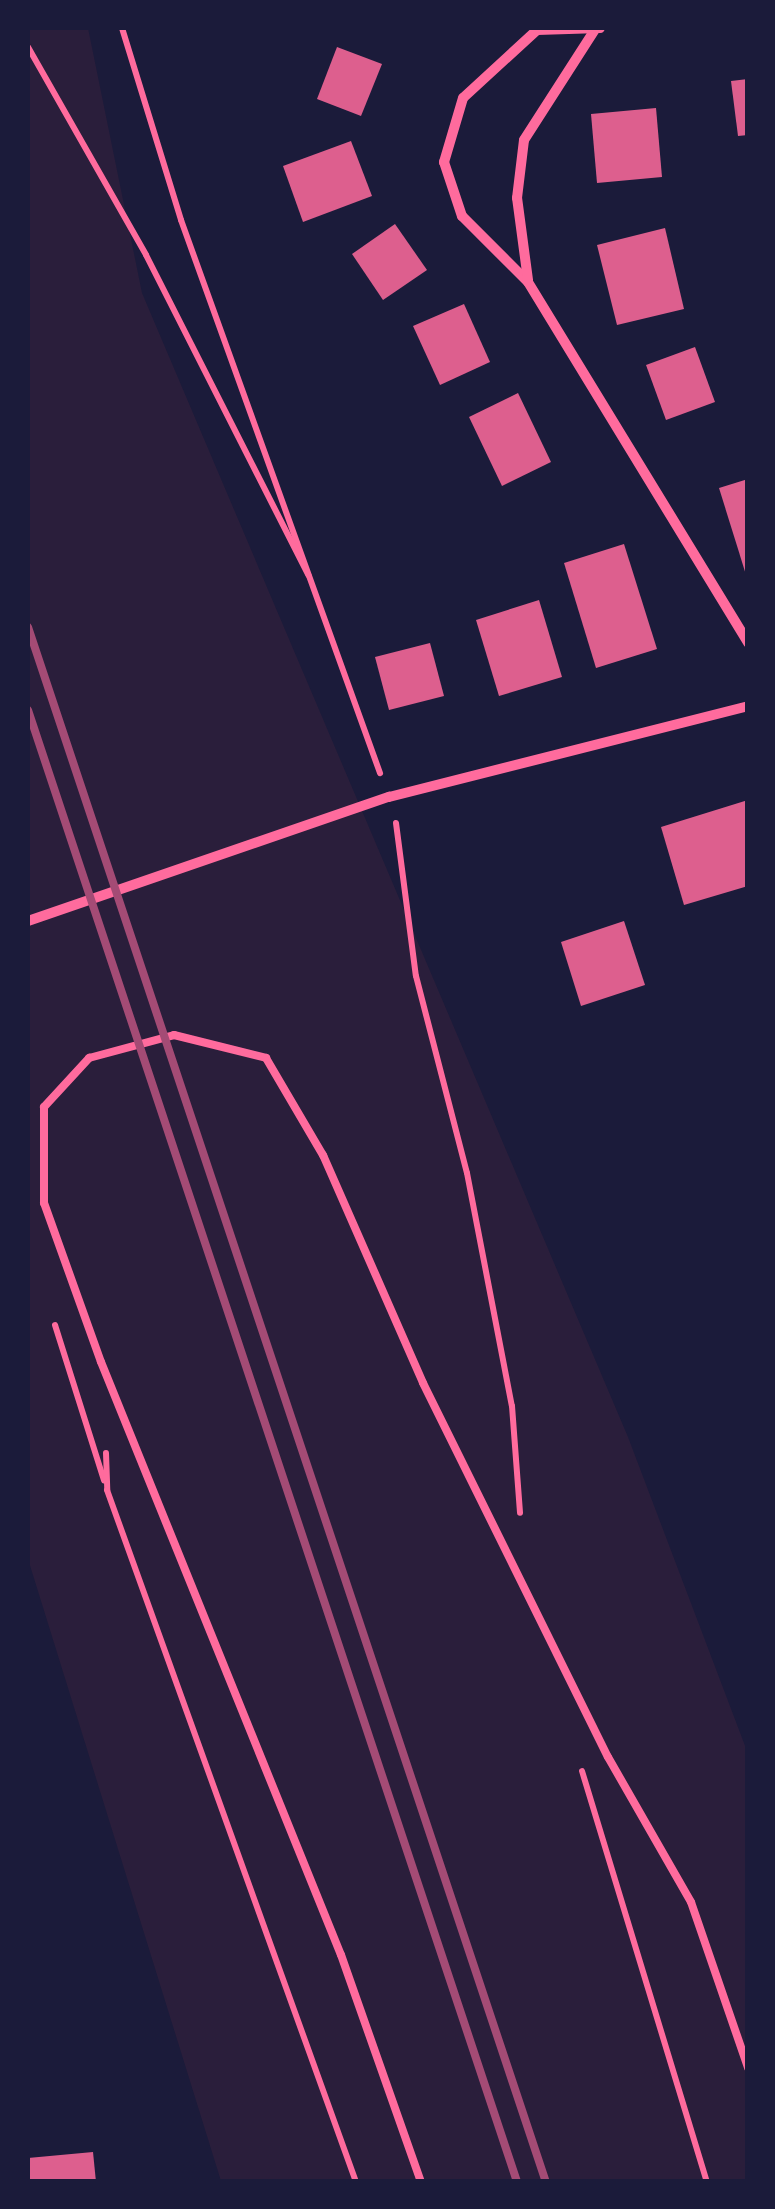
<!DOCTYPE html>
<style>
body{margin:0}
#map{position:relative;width:775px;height:2209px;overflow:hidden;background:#1b1b3a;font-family:"Noto Sans",sans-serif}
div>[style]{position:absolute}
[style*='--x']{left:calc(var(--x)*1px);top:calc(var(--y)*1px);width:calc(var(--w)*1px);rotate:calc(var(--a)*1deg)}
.green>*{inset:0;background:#2a1e3b}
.building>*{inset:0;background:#dd5f8e}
.path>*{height:6px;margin:-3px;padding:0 3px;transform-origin:3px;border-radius:3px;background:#ff6b9d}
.service>*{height:8px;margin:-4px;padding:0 4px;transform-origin:4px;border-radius:4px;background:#ff6b9d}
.minor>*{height:10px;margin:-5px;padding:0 5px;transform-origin:5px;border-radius:5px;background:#ff6b9d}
.rail>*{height:8px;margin:-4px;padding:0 4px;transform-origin:4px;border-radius:4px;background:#a44b75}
span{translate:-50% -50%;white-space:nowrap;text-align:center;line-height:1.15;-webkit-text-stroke:9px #1b1b3a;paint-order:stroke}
.frame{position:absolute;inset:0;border:30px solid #1b1b3a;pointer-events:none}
</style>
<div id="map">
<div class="green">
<div style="clip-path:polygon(28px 28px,88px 28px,142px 293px,628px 1437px,747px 1751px,747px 2181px,221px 2181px,28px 1559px)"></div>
</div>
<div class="building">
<div style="clip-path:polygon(337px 47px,382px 64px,361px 116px,317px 99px)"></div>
<div style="clip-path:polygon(748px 79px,748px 135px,738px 136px,731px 81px)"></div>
<div style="clip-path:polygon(656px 108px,662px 177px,597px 183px,591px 114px)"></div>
<div style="clip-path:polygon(351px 141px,372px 196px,303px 222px,283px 166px)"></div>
<div style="clip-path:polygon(395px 224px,427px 270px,383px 300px,352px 254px)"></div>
<div style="clip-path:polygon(665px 228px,684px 309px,617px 325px,597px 245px)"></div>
<div style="clip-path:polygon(464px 304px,490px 362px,440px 385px,413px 326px)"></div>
<div style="clip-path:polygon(695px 347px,715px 402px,666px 420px,646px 365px)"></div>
<div style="clip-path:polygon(518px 393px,551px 462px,502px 486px,469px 417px)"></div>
<div style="clip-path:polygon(748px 479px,748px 578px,747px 578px,719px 488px)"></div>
<div style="clip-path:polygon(624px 544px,657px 649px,596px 668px,564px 563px)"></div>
<div style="clip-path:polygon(539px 600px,562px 677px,499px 696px,476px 620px)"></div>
<div style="clip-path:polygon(430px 643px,444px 696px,389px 710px,375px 657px)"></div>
<div style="clip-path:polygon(748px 800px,748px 886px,684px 905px,661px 827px)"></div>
<div style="clip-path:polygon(624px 921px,645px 985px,581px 1006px,561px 942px)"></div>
<div style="clip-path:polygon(93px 2152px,96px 2182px,28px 2182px,28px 2158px)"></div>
</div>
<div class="path">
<div style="--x:122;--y:28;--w:201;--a:72.9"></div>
<div style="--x:181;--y:220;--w:588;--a:70.21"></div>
<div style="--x:28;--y:47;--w:239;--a:60.4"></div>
<div style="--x:146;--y:255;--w:359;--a:63.1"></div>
<div style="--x:396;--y:823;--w:154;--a:82.6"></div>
<div style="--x:416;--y:976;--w:203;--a:75.5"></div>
<div style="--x:467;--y:1173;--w:237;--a:79.1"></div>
<div style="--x:512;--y:1406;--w:107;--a:85.7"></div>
<div style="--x:55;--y:1325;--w:163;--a:72.5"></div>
<div style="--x:106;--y:1453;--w:37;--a:88"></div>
<div style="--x:107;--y:1490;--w:735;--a:70.21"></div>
<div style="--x:582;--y:1771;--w:430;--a:73.1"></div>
</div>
<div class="service">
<div style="--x:421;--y:2182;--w:241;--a:-109.4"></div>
<div style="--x:341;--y:1955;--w:640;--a:-112.03"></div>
<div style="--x:101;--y:1362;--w:169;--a:-109.7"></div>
<div style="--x:44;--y:1203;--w:96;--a:-90"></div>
<div style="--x:44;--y:1107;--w:67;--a:-47.4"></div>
<div style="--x:89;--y:1058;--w:88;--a:-15.1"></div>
<div style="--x:174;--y:1035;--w:95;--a:14"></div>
<div style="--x:266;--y:1058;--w:113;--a:59.6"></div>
<div style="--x:323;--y:1155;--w:249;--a:66.3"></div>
<div style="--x:423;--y:1383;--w:417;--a:63.7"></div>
<div style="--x:608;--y:1757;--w:167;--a:60.2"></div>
<div style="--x:691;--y:1902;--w:176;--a:71"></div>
</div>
<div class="minor">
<div style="--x:600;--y:28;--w:63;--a:178.2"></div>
<div style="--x:537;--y:30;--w:100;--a:137.4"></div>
<div style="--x:463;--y:98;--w:67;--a:106.5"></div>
<div style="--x:444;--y:162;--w:57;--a:71.6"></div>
<div style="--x:462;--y:216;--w:93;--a:45"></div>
<div style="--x:528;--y:282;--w:423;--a:58.6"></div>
<div style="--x:528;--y:280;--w:83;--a:-97.6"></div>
<div style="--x:517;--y:198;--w:58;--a:-83.1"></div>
<div style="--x:524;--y:140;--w:133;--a:-57.3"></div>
<div style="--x:28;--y:921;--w:382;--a:-19"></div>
<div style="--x:389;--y:797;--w:370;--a:-14.2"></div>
</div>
<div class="rail">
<div style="--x:28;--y:627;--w:1639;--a:71.58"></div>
<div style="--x:28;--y:710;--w:1551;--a:71.62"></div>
</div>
<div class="frame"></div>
</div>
